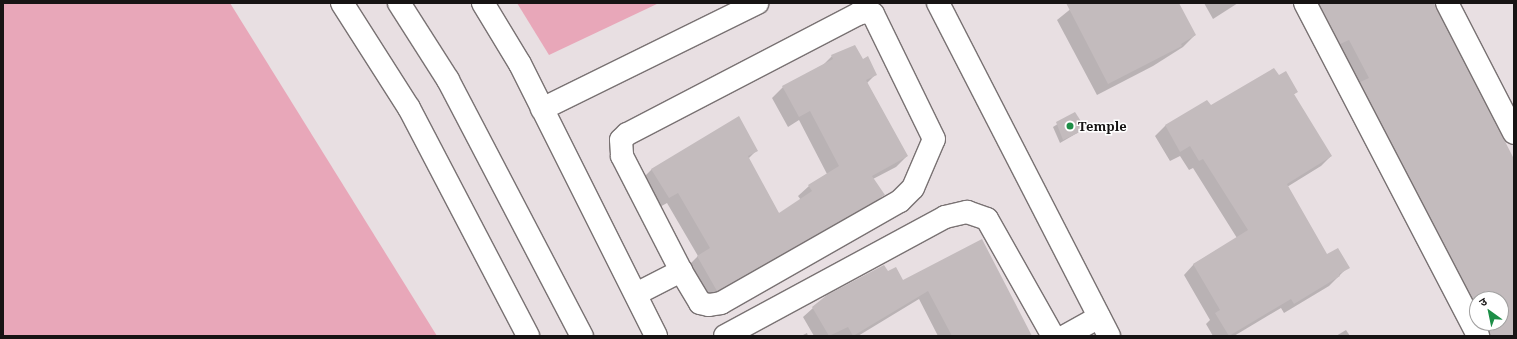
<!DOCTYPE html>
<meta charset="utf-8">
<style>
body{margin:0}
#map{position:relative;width:1517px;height:339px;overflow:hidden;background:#e8dfe2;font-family:"Noto Serif","Noto Sans Devanagari",serif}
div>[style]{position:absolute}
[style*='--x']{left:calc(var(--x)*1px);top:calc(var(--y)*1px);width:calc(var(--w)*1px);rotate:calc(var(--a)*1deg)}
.green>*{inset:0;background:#e8a7b9}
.shadow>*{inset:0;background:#0003}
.building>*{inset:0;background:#c3bbbd}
.roads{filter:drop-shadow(1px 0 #797273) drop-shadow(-1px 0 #797273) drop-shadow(0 1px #797273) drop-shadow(0 -1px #797273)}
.minor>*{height:22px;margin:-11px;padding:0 11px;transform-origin:11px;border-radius:11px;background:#fff}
.secondary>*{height:22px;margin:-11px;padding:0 11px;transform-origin:11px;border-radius:11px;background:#fff}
.dots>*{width:11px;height:11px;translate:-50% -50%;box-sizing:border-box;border:2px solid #fff;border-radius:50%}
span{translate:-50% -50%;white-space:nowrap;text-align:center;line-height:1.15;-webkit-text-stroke:3px #fff;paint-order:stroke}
.poi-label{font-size:13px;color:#171414;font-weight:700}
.left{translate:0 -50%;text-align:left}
.frame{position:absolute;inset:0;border:4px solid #171414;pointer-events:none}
.north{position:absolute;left:1469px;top:291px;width:40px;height:40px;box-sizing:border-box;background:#fff;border:1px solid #a2a1a1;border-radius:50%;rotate:327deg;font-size:11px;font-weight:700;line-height:16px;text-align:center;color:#171414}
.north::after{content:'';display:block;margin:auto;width:14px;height:18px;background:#1d8e47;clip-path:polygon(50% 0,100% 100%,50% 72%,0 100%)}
</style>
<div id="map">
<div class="green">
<div style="clip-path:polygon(3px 3px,230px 3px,437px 336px,3px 336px)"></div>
<div style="clip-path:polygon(517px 3px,659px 3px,549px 55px)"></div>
</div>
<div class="shadow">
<div style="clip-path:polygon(1078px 3px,1178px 3px,1195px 35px,1183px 47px,1153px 66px,1097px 95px,1057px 20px)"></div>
<div style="clip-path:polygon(1204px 3px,1238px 3px,1213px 19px)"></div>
<div style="clip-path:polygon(evenodd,1298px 3px,1433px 3px,1514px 161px,1514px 336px,1476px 336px,1298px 3px,1477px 299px,1501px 299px,1501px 323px,1477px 323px,1477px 299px)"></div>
<div style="clip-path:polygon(832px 56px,862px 60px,876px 74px,867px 83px,907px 156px,896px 167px,873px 179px,883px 195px,873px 206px,706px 301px,687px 267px,698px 256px,667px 203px,658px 208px,641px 180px,652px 169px,756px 151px,748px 159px,779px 214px,801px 200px,798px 196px,809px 186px,827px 174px,799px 120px,788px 127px,772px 98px,783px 87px,823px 65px)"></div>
<div style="clip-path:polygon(1279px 76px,1297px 92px,1293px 95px,1331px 156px,1321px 166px,1287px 187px,1327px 256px,1348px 267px,1329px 286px,1284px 313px,1281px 308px,1234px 336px,1213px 336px,1206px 324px,1210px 320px,1184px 275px,1194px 264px,1237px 238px,1193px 168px,1189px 170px,1180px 156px,1170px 161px,1155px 136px,1165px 126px,1207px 101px,1210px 107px)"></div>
<div style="clip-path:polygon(1075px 113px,1084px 129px,1060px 143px,1053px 127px)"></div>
<div style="clip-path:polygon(982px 241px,1031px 336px,938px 336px,919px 299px,858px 336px,814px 336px,803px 317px,813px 308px,888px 273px,903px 282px)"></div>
<div style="clip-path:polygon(1346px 330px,1350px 336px,1336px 336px)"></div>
<div style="clip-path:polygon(807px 333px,808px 336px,801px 336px)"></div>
</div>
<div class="building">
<div style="clip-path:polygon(1066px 3px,1179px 3px,1196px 35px,1181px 44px,1182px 46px,1108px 84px)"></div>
<div style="clip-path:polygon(1319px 3px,1434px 3px,1514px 159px,1514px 336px,1490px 336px,1485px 323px,1501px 323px,1501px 299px,1477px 299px,1477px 307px,1360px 82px,1369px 78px,1349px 40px,1340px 44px)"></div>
<div style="clip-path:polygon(855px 45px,863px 59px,868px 56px,877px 75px,866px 80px,908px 156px,872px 176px,885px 195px,717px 291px,697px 256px,710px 248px,678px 193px,669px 198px,651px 169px,739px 116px,758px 151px,748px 156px,779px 213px,812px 191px,808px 185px,839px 166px,810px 111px,799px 117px,782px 86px,833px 59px,831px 55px)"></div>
<div style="clip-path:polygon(1274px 68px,1279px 75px,1286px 71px,1298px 92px,1294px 94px,1332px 156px,1287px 184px,1327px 254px,1338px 248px,1350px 268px,1339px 274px,1340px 276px,1294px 304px,1291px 299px,1229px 336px,1215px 313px,1220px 310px,1193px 264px,1248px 230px,1203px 159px,1199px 161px,1190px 146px,1180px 152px,1165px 125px,1207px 100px,1211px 105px)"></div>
<div style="clip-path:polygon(1075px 112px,1086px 129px,1063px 140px,1056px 122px)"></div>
<div style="clip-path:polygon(982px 239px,1032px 336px,952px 336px,928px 291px,853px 336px,848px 327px,829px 336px,812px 307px,827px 295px,884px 265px,888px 271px,896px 267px,903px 280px)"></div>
</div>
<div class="roads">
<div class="minor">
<div style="--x:483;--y:3;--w:71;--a:58.8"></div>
<div style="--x:520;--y:64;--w:304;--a:63.4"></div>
<div style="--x:938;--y:3;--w:374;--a:62.8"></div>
<div style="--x:1305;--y:3;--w:375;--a:62.5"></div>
<div style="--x:1447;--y:3;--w:146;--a:62.7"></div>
<div style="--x:542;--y:109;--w:240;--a:-26.2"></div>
<div style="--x:636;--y:294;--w:51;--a:-27.1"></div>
<div style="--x:681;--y:271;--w:37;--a:59"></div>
<div style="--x:700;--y:303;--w:9;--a:13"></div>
<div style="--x:709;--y:305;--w:12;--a:-9"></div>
<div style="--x:721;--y:303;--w:206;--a:-29.7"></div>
<div style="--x:900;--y:201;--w:18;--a:-45"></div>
<div style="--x:913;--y:188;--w:53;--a:-66.8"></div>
<div style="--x:934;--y:139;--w:139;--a:-116"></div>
<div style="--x:873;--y:14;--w:8;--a:-166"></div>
<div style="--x:865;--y:12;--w:7;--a:164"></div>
<div style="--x:858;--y:14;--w:260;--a:152.5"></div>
<div style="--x:627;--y:134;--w:8;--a:135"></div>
<div style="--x:621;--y:140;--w:16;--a:86"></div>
<div style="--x:622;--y:156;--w:129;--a:62.8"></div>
<div style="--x:725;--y:336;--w:250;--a:-28.4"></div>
<div style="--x:945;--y:217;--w:23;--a:-13"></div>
<div style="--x:967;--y:212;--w:21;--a:19"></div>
<div style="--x:987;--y:219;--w:134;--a:60.6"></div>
<div style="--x:1065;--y:336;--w:39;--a:-29"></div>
</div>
<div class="secondary">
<div style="--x:342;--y:3;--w:125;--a:57.5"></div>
<div style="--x:409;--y:108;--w:257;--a:62.4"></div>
<div style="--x:399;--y:3;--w:91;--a:57.5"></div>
<div style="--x:448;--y:80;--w:289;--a:62.4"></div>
</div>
</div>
<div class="dots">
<div style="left:1070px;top:126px;background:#1d8e47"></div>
</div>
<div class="poi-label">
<span class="left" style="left:1078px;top:126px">Temple</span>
</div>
<div class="frame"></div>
<div class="north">उ</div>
</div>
